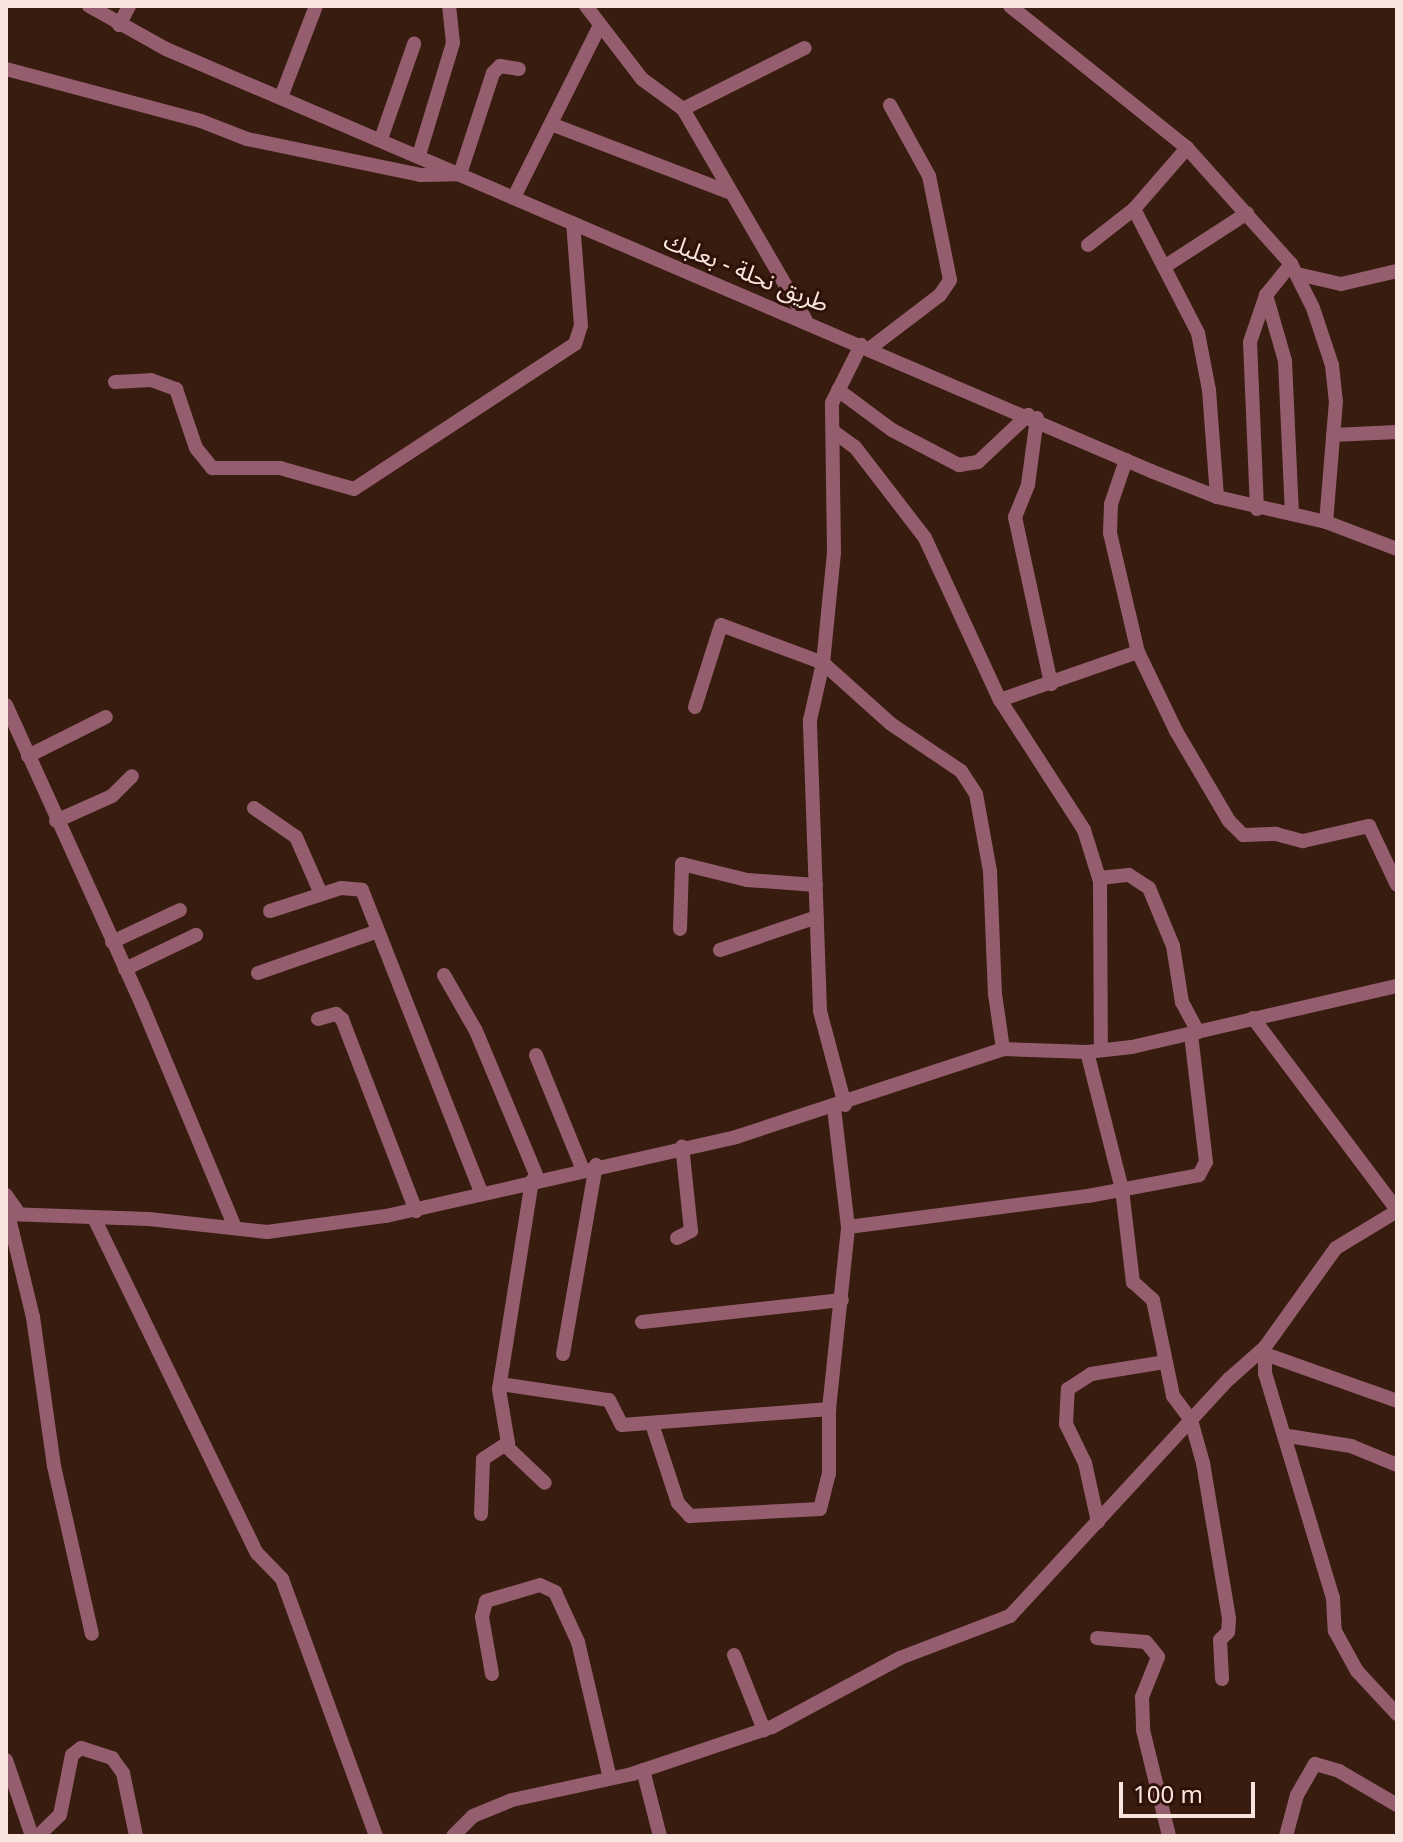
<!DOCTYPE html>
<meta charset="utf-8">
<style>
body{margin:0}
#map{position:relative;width:1403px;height:1842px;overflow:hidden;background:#381c10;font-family:Georgia,"Noto Sans Arabic",serif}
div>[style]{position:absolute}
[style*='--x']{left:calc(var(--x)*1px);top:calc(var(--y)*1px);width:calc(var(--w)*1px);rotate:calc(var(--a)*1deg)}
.minor>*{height:14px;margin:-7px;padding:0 7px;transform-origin:7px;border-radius:7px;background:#955e6e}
span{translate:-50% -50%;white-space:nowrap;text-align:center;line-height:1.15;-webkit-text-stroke:6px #2e1207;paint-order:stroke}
.street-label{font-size:24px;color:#f9e5dd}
.frame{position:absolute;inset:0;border:8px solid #f9e5dd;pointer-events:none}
.scale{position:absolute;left:1119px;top:1782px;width:136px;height:36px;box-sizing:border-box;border:4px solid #f9e5dd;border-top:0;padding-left:10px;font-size:24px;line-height:28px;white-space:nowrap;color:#f9e5dd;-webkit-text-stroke:6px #2e1207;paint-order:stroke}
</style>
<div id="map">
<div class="minor">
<div style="--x:89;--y:6;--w:88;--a:29.2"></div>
<div style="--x:166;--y:49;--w:1072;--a:23.19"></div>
<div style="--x:1151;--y:471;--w:71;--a:21.5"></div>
<div style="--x:1217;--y:497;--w:112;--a:12.9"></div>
<div style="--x:1326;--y:522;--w:76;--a:20.8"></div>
<div style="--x:586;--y:6;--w:92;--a:52.5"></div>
<div style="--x:642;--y:79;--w:51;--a:36.2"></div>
<div style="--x:683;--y:109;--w:243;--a:59.8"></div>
<div style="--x:1010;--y:6;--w:227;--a:38.7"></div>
<div style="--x:1187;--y:148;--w:156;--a:48.1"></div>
<div style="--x:1291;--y:264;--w:49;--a:63.4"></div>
<div style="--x:1313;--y:308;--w:60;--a:71.6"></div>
<div style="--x:1332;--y:365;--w:36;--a:84"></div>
<div style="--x:1336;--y:401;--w:121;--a:94.7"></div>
<div style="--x:119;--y:25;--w:21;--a:-62"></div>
<div style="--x:6;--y:69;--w:202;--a:14.9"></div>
<div style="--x:201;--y:121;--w:49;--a:21.4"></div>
<div style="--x:247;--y:139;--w:178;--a:11.7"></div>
<div style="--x:421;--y:175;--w:39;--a:-1"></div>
<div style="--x:460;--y:174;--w:106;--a:-71.9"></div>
<div style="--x:493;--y:73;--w:10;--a:-45"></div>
<div style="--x:500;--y:66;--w:19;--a:9"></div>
<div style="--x:281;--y:97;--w:97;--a:-69"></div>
<div style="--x:683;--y:109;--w:136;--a:-26.6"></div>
<div style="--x:551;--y:124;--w:190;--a:21"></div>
<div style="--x:381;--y:139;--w:101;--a:-70.8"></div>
<div style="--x:419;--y:155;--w:117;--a:-73.1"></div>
<div style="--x:453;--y:43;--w:37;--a:-96"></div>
<div style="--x:514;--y:197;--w:190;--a:-63.4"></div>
<div style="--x:1134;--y:209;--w:140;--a:62.7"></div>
<div style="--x:1198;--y:333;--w:58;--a:79.1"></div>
<div style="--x:1209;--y:390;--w:107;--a:85.7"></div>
<div style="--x:1088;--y:245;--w:58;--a:-38"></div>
<div style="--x:1134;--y:209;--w:81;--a:-49"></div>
<div style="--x:1164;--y:267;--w:99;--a:-33"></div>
<div style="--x:1297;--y:274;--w:45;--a:12.8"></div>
<div style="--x:1341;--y:284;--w:57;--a:-13.1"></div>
<div style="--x:1266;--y:295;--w:69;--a:73.9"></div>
<div style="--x:1285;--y:361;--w:152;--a:87.4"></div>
<div style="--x:869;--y:349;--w:89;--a:-37.3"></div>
<div style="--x:940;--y:295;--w:18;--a:-56"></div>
<div style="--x:950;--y:280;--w:106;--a:-101.4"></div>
<div style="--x:929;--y:176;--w:81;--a:-118.8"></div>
<div style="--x:115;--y:382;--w:36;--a:-3"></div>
<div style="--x:151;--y:380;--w:27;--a:20"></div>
<div style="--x:176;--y:389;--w:62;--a:71.3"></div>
<div style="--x:196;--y:448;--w:26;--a:51"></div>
<div style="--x:212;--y:468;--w:68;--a:0"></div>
<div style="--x:280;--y:468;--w:77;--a:15.8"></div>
<div style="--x:354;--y:489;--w:264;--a:-33.3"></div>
<div style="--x:575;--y:344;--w:19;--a:-72"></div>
<div style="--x:581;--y:326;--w:103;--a:-94.4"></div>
<div style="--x:838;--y:390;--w:67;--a:36.5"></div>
<div style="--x:892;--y:430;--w:76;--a:27.6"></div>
<div style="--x:959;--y:465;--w:19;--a:-9"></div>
<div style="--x:978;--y:462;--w:69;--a:-43.2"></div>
<div style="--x:1037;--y:418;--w:68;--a:97.7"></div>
<div style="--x:1028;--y:485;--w:35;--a:112"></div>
<div style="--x:1015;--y:517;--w:171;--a:77.8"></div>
<div style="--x:834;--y:432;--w:26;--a:36"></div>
<div style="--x:855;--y:447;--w:115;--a:52.4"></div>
<div style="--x:925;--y:538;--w:179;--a:65.2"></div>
<div style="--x:1000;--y:700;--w:155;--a:57.1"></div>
<div style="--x:1084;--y:830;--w:53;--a:72.6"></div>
<div style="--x:1100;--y:881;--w:169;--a:89.7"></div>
<div style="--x:1333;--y:435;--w:64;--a:-2.7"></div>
<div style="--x:1126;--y:460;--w:46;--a:108.8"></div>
<div style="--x:1111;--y:504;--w:29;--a:92"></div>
<div style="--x:1110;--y:533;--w:122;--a:76.8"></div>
<div style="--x:1138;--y:652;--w:88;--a:64.3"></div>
<div style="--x:1176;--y:731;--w:104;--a:59.5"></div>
<div style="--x:1229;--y:821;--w:20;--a:45"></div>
<div style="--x:1243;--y:835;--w:33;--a:-2"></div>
<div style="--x:1276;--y:834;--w:28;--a:15"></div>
<div style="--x:1303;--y:841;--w:68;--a:-12.8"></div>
<div style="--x:1369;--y:826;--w:65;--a:64.6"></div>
<div style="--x:1257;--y:509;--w:167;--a:-92.4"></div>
<div style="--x:1250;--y:342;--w:50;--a:-71.2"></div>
<div style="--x:1266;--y:295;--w:40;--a:-51"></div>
<div style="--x:1000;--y:700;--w:146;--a:-19.2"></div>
<div style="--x:6;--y:705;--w:329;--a:65.6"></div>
<div style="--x:142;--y:1005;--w:241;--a:67.3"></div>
<div style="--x:695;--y:707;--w:86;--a:-72.4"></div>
<div style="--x:721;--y:625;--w:109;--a:20.4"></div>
<div style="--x:823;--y:663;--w:91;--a:41.9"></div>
<div style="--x:891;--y:724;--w:84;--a:33.9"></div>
<div style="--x:961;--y:771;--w:27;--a:57"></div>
<div style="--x:976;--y:794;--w:78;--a:79.7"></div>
<div style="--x:990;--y:871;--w:123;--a:87.7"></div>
<div style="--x:995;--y:994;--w:56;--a:81.7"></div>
<div style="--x:28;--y:756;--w:87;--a:-26.6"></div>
<div style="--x:254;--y:808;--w:51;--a:34.6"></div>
<div style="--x:296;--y:837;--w:62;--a:66.3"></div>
<div style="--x:56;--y:821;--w:61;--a:-24.1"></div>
<div style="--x:112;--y:796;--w:28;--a:-45"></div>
<div style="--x:1099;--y:878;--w:30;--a:-6"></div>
<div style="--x:1129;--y:875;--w:24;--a:33"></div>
<div style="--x:1149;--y:888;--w:63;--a:67.5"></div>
<div style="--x:1173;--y:946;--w:57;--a:80.9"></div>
<div style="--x:1182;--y:1002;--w:34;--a:62"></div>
<div style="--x:270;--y:911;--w:75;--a:-17.9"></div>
<div style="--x:341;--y:888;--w:21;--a:5"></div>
<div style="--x:362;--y:890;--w:325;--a:68.5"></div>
<div style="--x:680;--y:929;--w:65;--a:-88.2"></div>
<div style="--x:682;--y:864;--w:67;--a:13.8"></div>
<div style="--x:747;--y:880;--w:69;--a:4.1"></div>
<div style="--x:112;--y:942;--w:75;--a:-25.2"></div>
<div style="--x:720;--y:950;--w:102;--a:-18.8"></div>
<div style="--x:125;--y:969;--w:79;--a:-25.6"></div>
<div style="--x:258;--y:973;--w:127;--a:-19.3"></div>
<div style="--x:444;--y:975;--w:64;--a:60.3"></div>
<div style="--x:476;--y:1031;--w:160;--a:67.3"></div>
<div style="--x:1253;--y:1018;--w:240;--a:53.1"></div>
<div style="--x:318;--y:1019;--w:19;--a:-16"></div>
<div style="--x:336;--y:1014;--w:8;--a:40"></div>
<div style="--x:342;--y:1019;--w:206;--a:68.9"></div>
<div style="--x:1087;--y:1052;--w:141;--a:75.7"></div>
<div style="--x:1122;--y:1189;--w:94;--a:83.3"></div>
<div style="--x:1133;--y:1282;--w:27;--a:42"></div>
<div style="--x:1153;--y:1300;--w:98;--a:78.2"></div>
<div style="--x:1173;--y:1396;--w:30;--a:53"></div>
<div style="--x:1191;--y:1420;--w:45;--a:74.4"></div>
<div style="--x:1203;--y:1463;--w:158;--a:80.5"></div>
<div style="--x:1229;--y:1619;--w:13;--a:94"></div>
<div style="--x:1228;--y:1632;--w:11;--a:135"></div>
<div style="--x:1220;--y:1640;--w:39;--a:87"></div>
<div style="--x:536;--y:1055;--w:122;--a:67.8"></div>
<div style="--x:845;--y:1105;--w:97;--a:-104.9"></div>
<div style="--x:820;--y:1011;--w:291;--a:-92"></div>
<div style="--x:810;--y:720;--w:58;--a:-77.2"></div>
<div style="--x:823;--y:663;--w:112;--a:-84.3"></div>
<div style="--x:834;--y:552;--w:149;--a:-90.8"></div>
<div style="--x:832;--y:403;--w:65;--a:-63.4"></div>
<div style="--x:6;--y:1195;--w:21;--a:55"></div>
<div style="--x:6;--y:1214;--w:143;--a:2"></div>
<div style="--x:149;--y:1219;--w:119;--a:6.3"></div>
<div style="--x:267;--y:1232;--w:120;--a:-7.7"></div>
<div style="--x:386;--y:1216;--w:359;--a:-12.7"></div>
<div style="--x:736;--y:1137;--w:281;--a:-18.2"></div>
<div style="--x:1003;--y:1049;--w:84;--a:2"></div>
<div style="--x:1087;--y:1052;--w:45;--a:-6.3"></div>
<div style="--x:1132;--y:1047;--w:272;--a:-13"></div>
<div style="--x:8;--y:1214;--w:106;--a:76.4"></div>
<div style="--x:33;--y:1317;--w:150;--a:82"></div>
<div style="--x:54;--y:1466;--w:172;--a:77.3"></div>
<div style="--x:94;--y:1218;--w:373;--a:64.1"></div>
<div style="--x:257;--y:1553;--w:36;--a:46"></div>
<div style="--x:282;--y:1579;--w:274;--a:69.9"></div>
<div style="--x:848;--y:1227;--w:242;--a:-7.4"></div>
<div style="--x:1088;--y:1196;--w:113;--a:-10.7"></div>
<div style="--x:1199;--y:1175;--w:15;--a:-62"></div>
<div style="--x:1206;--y:1162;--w:129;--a:-96.7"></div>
<div style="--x:677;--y:1238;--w:16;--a:-27"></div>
<div style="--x:691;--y:1231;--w:85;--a:-96"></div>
<div style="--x:642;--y:1322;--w:201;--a:-6.3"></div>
<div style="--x:1265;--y:1347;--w:26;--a:90"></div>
<div style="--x:1265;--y:1373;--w:235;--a:73.2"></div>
<div style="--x:1333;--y:1598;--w:33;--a:87"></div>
<div style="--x:1335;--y:1631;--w:46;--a:61.2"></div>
<div style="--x:1357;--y:1671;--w:59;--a:47.1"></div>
<div style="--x:563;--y:1354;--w:192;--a:-80.1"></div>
<div style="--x:1268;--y:1355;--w:137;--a:19.6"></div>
<div style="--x:500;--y:1384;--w:110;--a:8.4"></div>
<div style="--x:609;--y:1400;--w:28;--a:63"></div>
<div style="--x:622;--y:1425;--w:208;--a:-4.4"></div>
<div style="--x:652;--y:1424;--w:83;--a:71.8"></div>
<div style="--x:678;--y:1503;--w:18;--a:47"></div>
<div style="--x:690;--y:1516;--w:130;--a:-3.1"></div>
<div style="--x:820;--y:1509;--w:36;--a:-76"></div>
<div style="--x:829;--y:1474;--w:65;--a:-90"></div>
<div style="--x:829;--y:1409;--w:183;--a:-84"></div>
<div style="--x:848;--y:1227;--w:120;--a:-96.7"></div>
<div style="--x:1288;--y:1436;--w:64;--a:9"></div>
<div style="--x:1351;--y:1446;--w:50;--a:22.4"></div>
<div style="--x:507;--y:1447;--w:52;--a:43.5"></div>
<div style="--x:481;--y:1514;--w:55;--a:-87.9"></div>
<div style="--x:483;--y:1459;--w:30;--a:-33"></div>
<div style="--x:508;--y:1443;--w:55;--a:-99.5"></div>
<div style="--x:499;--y:1389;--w:211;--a:-81"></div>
<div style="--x:1098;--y:1522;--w:60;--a:-102.4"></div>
<div style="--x:1085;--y:1463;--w:43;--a:-116"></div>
<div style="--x:1066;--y:1424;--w:35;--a:-87"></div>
<div style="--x:1068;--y:1389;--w:27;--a:-33"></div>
<div style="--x:1091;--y:1374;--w:74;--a:-9.3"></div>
<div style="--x:1097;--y:1638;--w:49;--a:4.7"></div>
<div style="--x:1146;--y:1642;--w:19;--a:51"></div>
<div style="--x:1158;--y:1657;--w:43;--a:111.8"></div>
<div style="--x:1142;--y:1697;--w:33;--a:88"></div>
<div style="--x:1143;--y:1730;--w:109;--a:76.2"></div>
<div style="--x:734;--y:1655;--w:81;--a:68.2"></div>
<div style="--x:492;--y:1674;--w:58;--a:-100"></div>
<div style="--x:482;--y:1617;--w:16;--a:-76"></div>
<div style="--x:486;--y:1601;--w:56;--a:-16.5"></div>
<div style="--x:540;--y:1585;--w:17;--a:25"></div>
<div style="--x:555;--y:1592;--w:55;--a:65.3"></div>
<div style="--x:578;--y:1642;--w:140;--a:76.8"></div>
<div style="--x:6;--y:1760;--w:80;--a:71.1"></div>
<div style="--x:643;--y:1770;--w:68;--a:75.6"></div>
<div style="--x:38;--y:1836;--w:30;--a:-44"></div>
<div style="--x:60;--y:1815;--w:61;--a:-78.7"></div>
<div style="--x:72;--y:1755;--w:11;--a:-38"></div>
<div style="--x:81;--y:1748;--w:33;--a:18"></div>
<div style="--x:112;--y:1758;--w:19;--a:54"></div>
<div style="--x:123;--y:1773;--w:64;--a:78.3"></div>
<div style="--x:453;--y:1836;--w:28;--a:-45"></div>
<div style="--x:473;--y:1816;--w:42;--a:-22.3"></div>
<div style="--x:512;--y:1800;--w:123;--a:-12.2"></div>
<div style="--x:632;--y:1774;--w:148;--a:-18.6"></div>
<div style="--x:772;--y:1727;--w:145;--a:-28.3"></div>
<div style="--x:900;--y:1658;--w:118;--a:-20.9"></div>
<div style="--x:1010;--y:1616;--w:323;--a:-47.3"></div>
<div style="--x:1229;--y:1379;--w:48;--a:-41.6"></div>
<div style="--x:1265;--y:1347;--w:122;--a:-54.4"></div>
<div style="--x:1336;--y:1248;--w:71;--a:-31.2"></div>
<div style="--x:1286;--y:1836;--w:42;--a:-75"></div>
<div style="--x:1297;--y:1795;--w:36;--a:-60"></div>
<div style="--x:1315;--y:1764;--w:25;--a:16"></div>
<div style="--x:1339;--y:1771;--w:67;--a:30.4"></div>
</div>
<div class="street-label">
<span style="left:746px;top:273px;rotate:22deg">طريق نحلة - بعلبك</span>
</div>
<div class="frame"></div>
<div class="scale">100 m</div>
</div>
